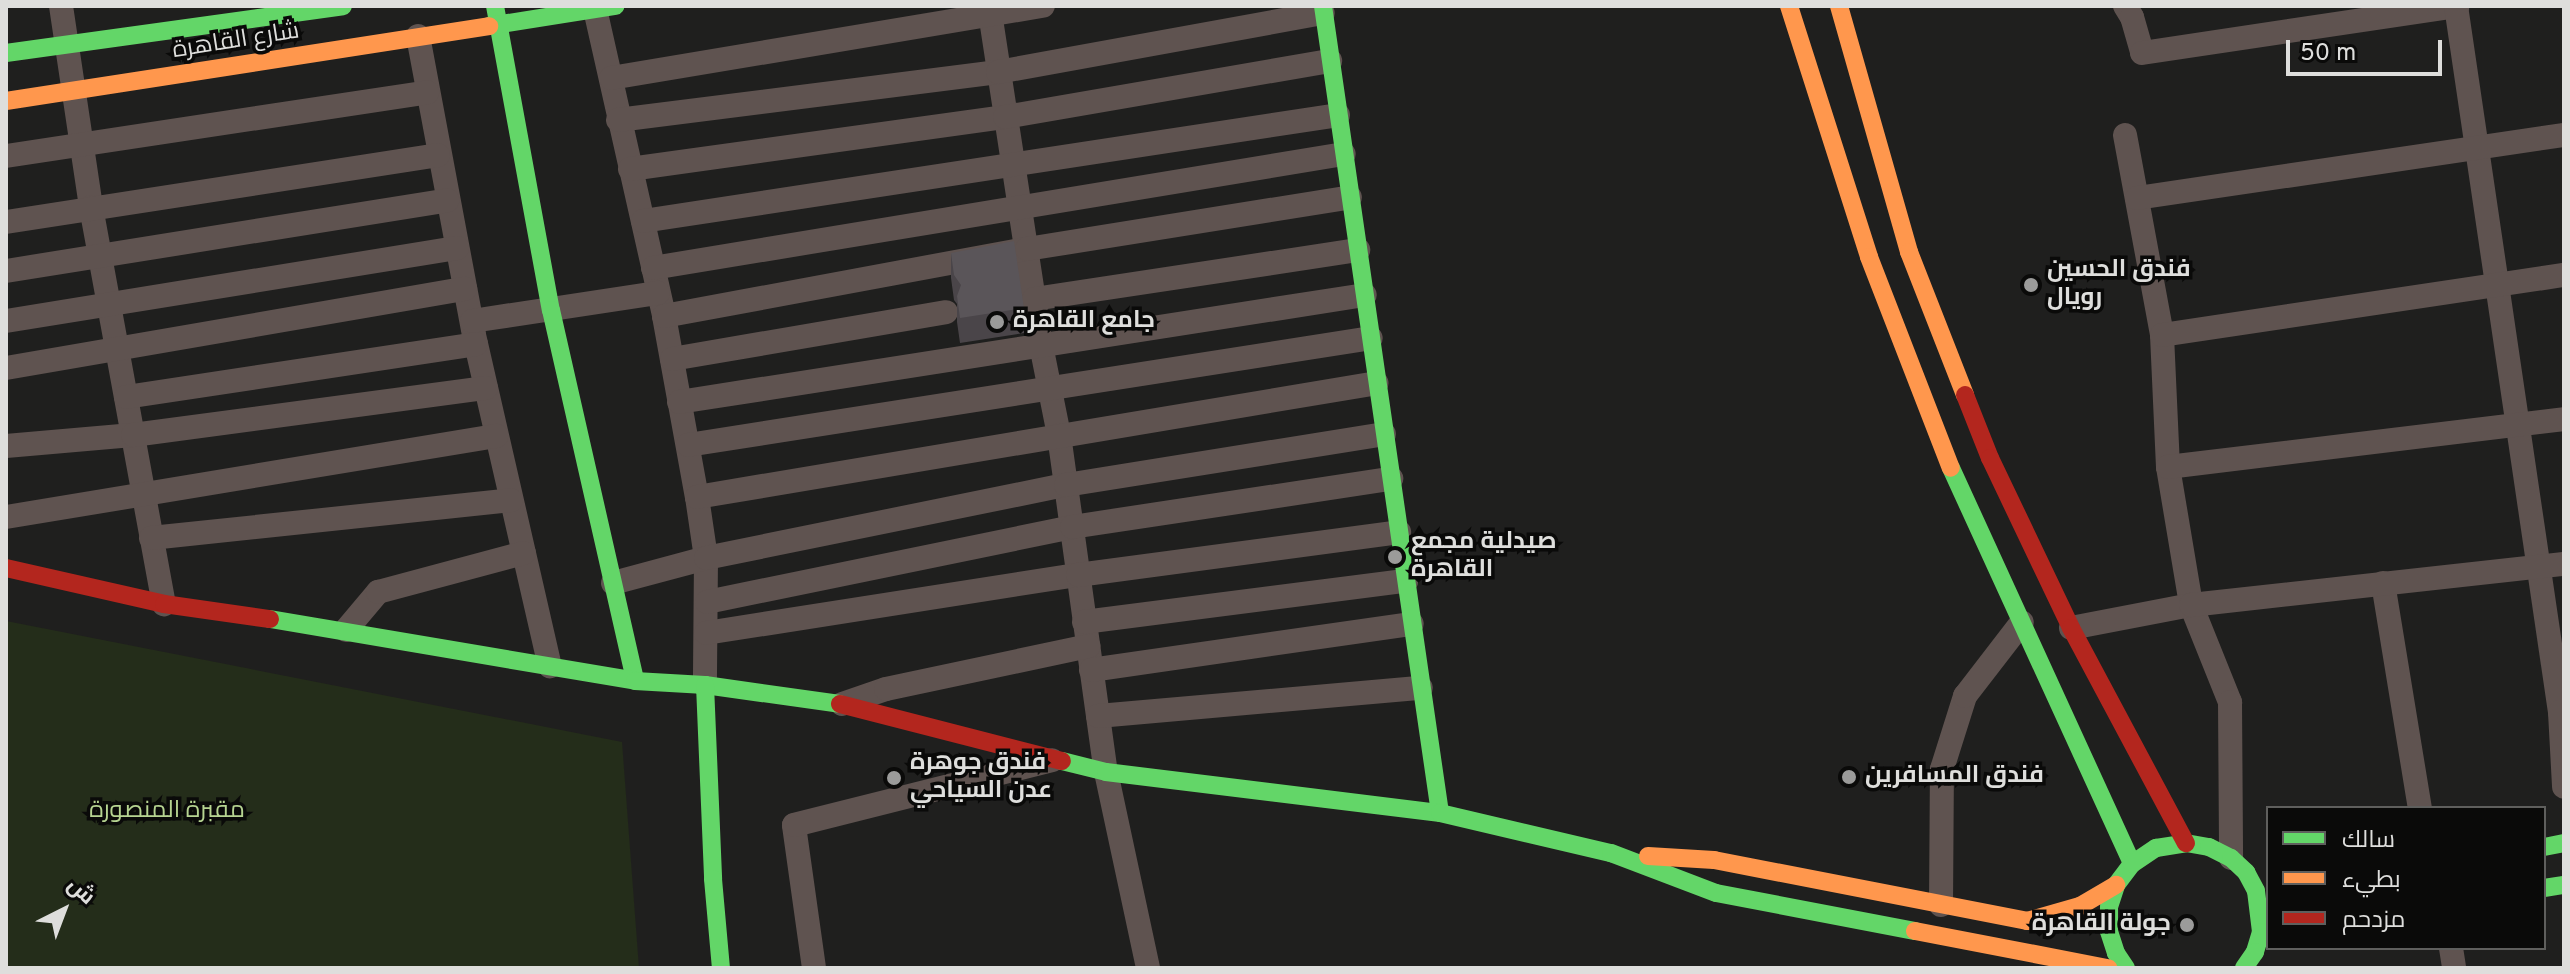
<!DOCTYPE html>
<meta charset="utf-8">
<style>
body{margin:0}
#map{position:relative;width:2570px;height:974px;overflow:hidden;background:#1f1f1e;font-family:Overpass,Cairo,sans-serif}
div>[style]{position:absolute}
[style*='--x']{left:calc(var(--x)*1px);top:calc(var(--y)*1px);width:calc(var(--w)*1px);rotate:calc(var(--a)*1deg)}
.green>*{inset:0;background:#242d1a}
.street>*{height:24px;margin:-12px;padding:0 12px;transform-origin:12px;border-radius:12px;background:#5f5350}
.fast>*{height:18px;margin:-9px;padding:0 9px;transform-origin:9px;border-radius:9px;background:#63d668}
.slow>*{height:18px;margin:-9px;padding:0 9px;transform-origin:9px;border-radius:9px;background:#ff974d}
.jam>*{height:18px;margin:-9px;padding:0 9px;transform-origin:9px;border-radius:9px;background:#b3261e}
.wall>*{inset:0;background:#4a4549}
.building>*{inset:0;background:#5a5559}
.dots>*{width:22px;height:22px;translate:-50% -50%;box-sizing:border-box;border:4px solid #0a0a09;border-radius:50%}
span{translate:-50% -50%;white-space:nowrap;text-align:center;line-height:1.15;-webkit-text-stroke:7px #0a0a09;paint-order:stroke}
.street-label{font-size:24px;color:#dededc}
.poi-label{font-size:24px;color:#dededc;font-weight:700}
.left{translate:0 -50%;text-align:left}
.right{translate:-100% -50%;text-align:right}
.park-label{font-size:24px;color:#b6d491}
.frame{position:absolute;inset:0;border:8px solid #dededc;pointer-events:none}
.legend{position:absolute;left:2266px;top:806px;width:280px;height:144px;box-sizing:border-box;background:#0a0a09;border:2px solid #5f5f5d;margin:0;padding:10px 14px;list-style:none;font-size:24px;color:#dededc}
.legend li{display:flex;align-items:center;gap:16px;height:40px}
.legend b{width:40px;border:2px solid #5f5f5d}
.north{position:absolute;left:24px;top:870px;width:80px;height:80px;-webkit-text-stroke:6px #0a0a09;paint-order:stroke;rotate:42deg;font-size:22px;font-weight:700;line-height:32px;text-align:center;color:#dededc}
.north::after{content:'';display:block;margin:auto;width:28px;height:36px;background:#dededc;clip-path:polygon(50% 0,100% 100%,50% 72%,0 100%)}
.scale{position:absolute;left:2286px;top:40px;width:156px;height:36px;box-sizing:border-box;border:4px solid #dededc;border-top:0;padding-left:10px;font-size:24px;line-height:28px;white-space:nowrap;color:#dededc;-webkit-text-stroke:6px #0a0a09;paint-order:stroke}
</style>
<div id="map">
<div class="green">
<div style="clip-path:polygon(6px 621px,622px 742px,639px 968px,6px 968px)"></div>
</div>
<div class="street">
<div style="--x:61;--y:6;--w:203;--a:81.5"></div>
<div style="--x:91;--y:207;--w:404;--a:79.6"></div>
<div style="--x:989;--y:6;--w:343;--a:81.3"></div>
<div style="--x:1041;--y:345;--w:92;--a:78.7"></div>
<div style="--x:1059;--y:435;--w:340;--a:82.1"></div>
<div style="--x:1106;--y:772;--w:200;--a:77.9"></div>
<div style="--x:2125;--y:6;--w:13;--a:58"></div>
<div style="--x:2132;--y:17;--w:37;--a:74"></div>
<div style="--x:2142;--y:53;--w:319;--a:-8.5"></div>
<div style="--x:2456;--y:6;--w:714;--a:81.62"></div>
<div style="--x:2560;--y:712;--w:75;--a:86.9"></div>
<div style="--x:595;--y:9;--w:315;--a:77.3"></div>
<div style="--x:664;--y:316;--w:184;--a:79.7"></div>
<div style="--x:697;--y:497;--w:62;--a:81.6"></div>
<div style="--x:706;--y:558;--w:127;--a:90.5"></div>
<div style="--x:418;--y:36;--w:304;--a:79.4"></div>
<div style="--x:474;--y:335;--w:340;--a:77.1"></div>
<div style="--x:611;--y:78;--w:438;--a:-9.5"></div>
<div style="--x:618;--y:120;--w:383;--a:-7.2"></div>
<div style="--x:998;--y:72;--w:330;--a:-10.3"></div>
<div style="--x:2125;--y:135;--w:203;--a:79.5"></div>
<div style="--x:2162;--y:335;--w:132;--a:87.4"></div>
<div style="--x:2168;--y:467;--w:140;--a:80.5"></div>
<div style="--x:2191;--y:605;--w:105;--a:68.1"></div>
<div style="--x:2230;--y:702;--w:156;--a:89.6"></div>
<div style="--x:6;--y:156;--w:426;--a:-8.6"></div>
<div style="--x:630;--y:169;--w:379;--a:-7.9"></div>
<div style="--x:1005;--y:117;--w:330;--a:-9.8"></div>
<div style="--x:2137;--y:198;--w:432;--a:-8.4"></div>
<div style="--x:643;--y:221;--w:703;--a:-8.67"></div>
<div style="--x:6;--y:222;--w:437;--a:-8.8"></div>
<div style="--x:653;--y:268;--w:700;--a:-9.37"></div>
<div style="--x:6;--y:271;--w:447;--a:-9.1"></div>
<div style="--x:1034;--y:299;--w:328;--a:-8.6"></div>
<div style="--x:664;--y:316;--w:369;--a:-10.5"></div>
<div style="--x:1027;--y:249;--w:327;--a:-9.1"></div>
<div style="--x:6;--y:321;--w:457;--a:-9.2"></div>
<div style="--x:472;--y:321;--w:188;--a:-8.6"></div>
<div style="--x:2162;--y:335;--w:406;--a:-8.5"></div>
<div style="--x:672;--y:359;--w:278;--a:-9.7"></div>
<div style="--x:6;--y:368;--w:466;--a:-9.8"></div>
<div style="--x:126;--y:397;--w:354;--a:-8.6"></div>
<div style="--x:679;--y:402;--w:694;--a:-8.87"></div>
<div style="--x:688;--y:445;--w:691;--a:-8.9"></div>
<div style="--x:6;--y:446;--w:127;--a:-5"></div>
<div style="--x:133;--y:435;--w:356;--a:-7.6"></div>
<div style="--x:2168;--y:467;--w:399;--a:-6.9"></div>
<div style="--x:697;--y:497;--w:689;--a:-9.52"></div>
<div style="--x:6;--y:517;--w:497;--a:-9.4"></div>
<div style="--x:151;--y:538;--w:362;--a:-6"></div>
<div style="--x:613;--y:583;--w:96;--a:-15"></div>
<div style="--x:706;--y:558;--w:367;--a:-11.5"></div>
<div style="--x:1066;--y:485;--w:322;--a:-9.1"></div>
<div style="--x:2383;--y:583;--w:228;--a:80.7"></div>
<div style="--x:707;--y:602;--w:373;--a:-11.6"></div>
<div style="--x:1072;--y:527;--w:323;--a:-8.6"></div>
<div style="--x:1084;--y:622;--w:325;--a:-7.3"></div>
<div style="--x:2071;--y:628;--w:122;--a:-10.9"></div>
<div style="--x:2191;--y:605;--w:375;--a:-6.3"></div>
<div style="--x:346;--y:630;--w:50;--a:-49.9"></div>
<div style="--x:378;--y:592;--w:151;--a:-15"></div>
<div style="--x:706;--y:633;--w:376;--a:-8.9"></div>
<div style="--x:1078;--y:575;--w:324;--a:-7.6"></div>
<div style="--x:1091;--y:670;--w:324;--a:-8.2"></div>
<div style="--x:842;--y:704;--w:46;--a:-18.8"></div>
<div style="--x:886;--y:689;--w:207;--a:-12"></div>
<div style="--x:1098;--y:716;--w:324;--a:-5"></div>
<div style="--x:1941;--y:905;--w:136;--a:-89.6"></div>
<div style="--x:1942;--y:769;--w:77;--a:-72.5"></div>
<div style="--x:1965;--y:696;--w:93;--a:-52.4"></div>
<div style="--x:2451;--y:948;--w:20;--a:81"></div>
<div style="--x:814;--y:968;--w:144;--a:-98"></div>
<div style="--x:794;--y:825;--w:266;--a:-14.1"></div>
</div>
<div class="fast">
<div style="--x:495;--y:6;--w:309;--a:79.6"></div>
<div style="--x:551;--y:310;--w:380;--a:77.2"></div>
<div style="--x:1323;--y:6;--w:815;--a:81.75"></div>
<div style="--x:489;--y:26;--w:128;--a:-9"></div>
<div style="--x:6;--y:53;--w:340;--a:-7.9"></div>
<div style="--x:1951;--y:468;--w:435;--a:65.4"></div>
<div style="--x:270;--y:619;--w:370;--a:9.6"></div>
<div style="--x:635;--y:681;--w:70;--a:3.3"></div>
<div style="--x:705;--y:685;--w:136;--a:8"></div>
<div style="--x:705;--y:685;--w:194;--a:87.6"></div>
<div style="--x:713;--y:879;--w:89;--a:84.9"></div>
<div style="--x:1062;--y:761;--w:45;--a:14"></div>
<div style="--x:1106;--y:772;--w:337;--a:7"></div>
<div style="--x:1440;--y:813;--w:176;--a:13.2"></div>
<div style="--x:1611;--y:853;--w:112;--a:20.9"></div>
<div style="--x:1716;--y:893;--w:203;--a:10.8"></div>
<div style="--x:2544;--y:847;--w:20;--a:-11"></div>
<div style="--x:2544;--y:888;--w:20;--a:-9"></div>
<div style="--x:2126;--y:968;--w:18;--a:-124"></div>
<div style="--x:2116;--y:953;--w:23;--a:-108"></div>
<div style="--x:2109;--y:931;--w:24;--a:-90"></div>
<div style="--x:2109;--y:907;--w:23;--a:-72"></div>
<div style="--x:2116;--y:885;--w:26;--a:-53"></div>
<div style="--x:2132;--y:864;--w:29;--a:-34"></div>
<div style="--x:2156;--y:848;--w:30;--a:-9"></div>
<div style="--x:2186;--y:843;--w:23;--a:10"></div>
<div style="--x:2209;--y:847;--w:25;--a:27"></div>
<div style="--x:2231;--y:858;--w:21;--a:43"></div>
<div style="--x:2246;--y:872;--w:21;--a:62"></div>
<div style="--x:2256;--y:891;--w:41;--a:83"></div>
<div style="--x:2261;--y:932;--w:21;--a:107"></div>
<div style="--x:2255;--y:952;--w:19;--a:125"></div>
</div>
<div class="slow">
<div style="--x:1789;--y:6;--w:263;--a:72.3"></div>
<div style="--x:1869;--y:257;--w:226;--a:68.8"></div>
<div style="--x:1839;--y:6;--w:256;--a:74.1"></div>
<div style="--x:1909;--y:252;--w:154;--a:68.6"></div>
<div style="--x:6;--y:101;--w:489;--a:-8.8"></div>
<div style="--x:1648;--y:856;--w:66;--a:3.5"></div>
<div style="--x:1714;--y:860;--w:319;--a:11"></div>
<div style="--x:2027;--y:921;--w:55;--a:-15.8"></div>
<div style="--x:2080;--y:906;--w:42;--a:-30.3"></div>
<div style="--x:1915;--y:931;--w:197;--a:10.9"></div>
</div>
<div class="jam">
<div style="--x:1965;--y:395;--w:68;--a:68.4"></div>
<div style="--x:1990;--y:458;--w:188;--a:64.5"></div>
<div style="--x:2071;--y:628;--w:244;--a:61.9"></div>
<div style="--x:6;--y:568;--w:162;--a:12.8"></div>
<div style="--x:164;--y:604;--w:107;--a:8.1"></div>
<div style="--x:840;--y:704;--w:229;--a:14.4"></div>
</div>
<div class="wall">
<div style="clip-path:polygon(951px 253px,1024px 308px,1024px 333px,960px 343px,957px 322px,957px 304px,954px 300px,951px 278px)"></div>
</div>
<div class="building">
<div style="clip-path:polygon(1014px 241px,1024px 308px,960px 318px,957px 296px,961px 285px,954px 275px,951px 253px)"></div>
</div>
<div class="dots">
<div style="left:2031px;top:285px;background:#9b9b9a"></div>
<div style="left:997px;top:322px;background:#9b9b9a"></div>
<div style="left:1395px;top:557px;background:#9b9b9a"></div>
<div style="left:1849px;top:777px;background:#9b9b9a"></div>
<div style="left:894px;top:778px;background:#9b9b9a"></div>
<div style="left:2187px;top:925px;background:#9b9b9a"></div>
</div>
<div class="street-label">
<span style="left:236px;top:42px;rotate:-9deg">شارع القاهرة</span>
</div>
<div class="poi-label">
<span class="left" style="left:2047px;top:285px">فندق الحسين<br>رويال</span>
<span class="left" style="left:1013px;top:322px">جامع القاهرة</span>
<span class="left" style="left:1411px;top:557px">صيدلية مجمع<br>القاهرة</span>
<span class="left" style="left:910px;top:778px">فندق جوهرة<br>عدن السياحي</span>
<span class="left" style="left:1865px;top:777px">فندق المسافرين</span>
<span class="right" style="left:2171px;top:925px">جولة القاهرة</span>
</div>
<div class="park-label">
<span style="left:167px;top:812px">مقبرة المنصورة</span>
</div>
<div class="frame"></div>
<ul class="legend">
<li><b style="height:10px;background:#63d668"></b>سالك</li>
<li><b style="height:10px;background:#ff974d"></b>بطيء</li>
<li><b style="height:10px;background:#b3261e"></b>مزدحم</li>
</ul>
<div class="north">ش</div>
<div class="scale">50 m</div>
</div>
